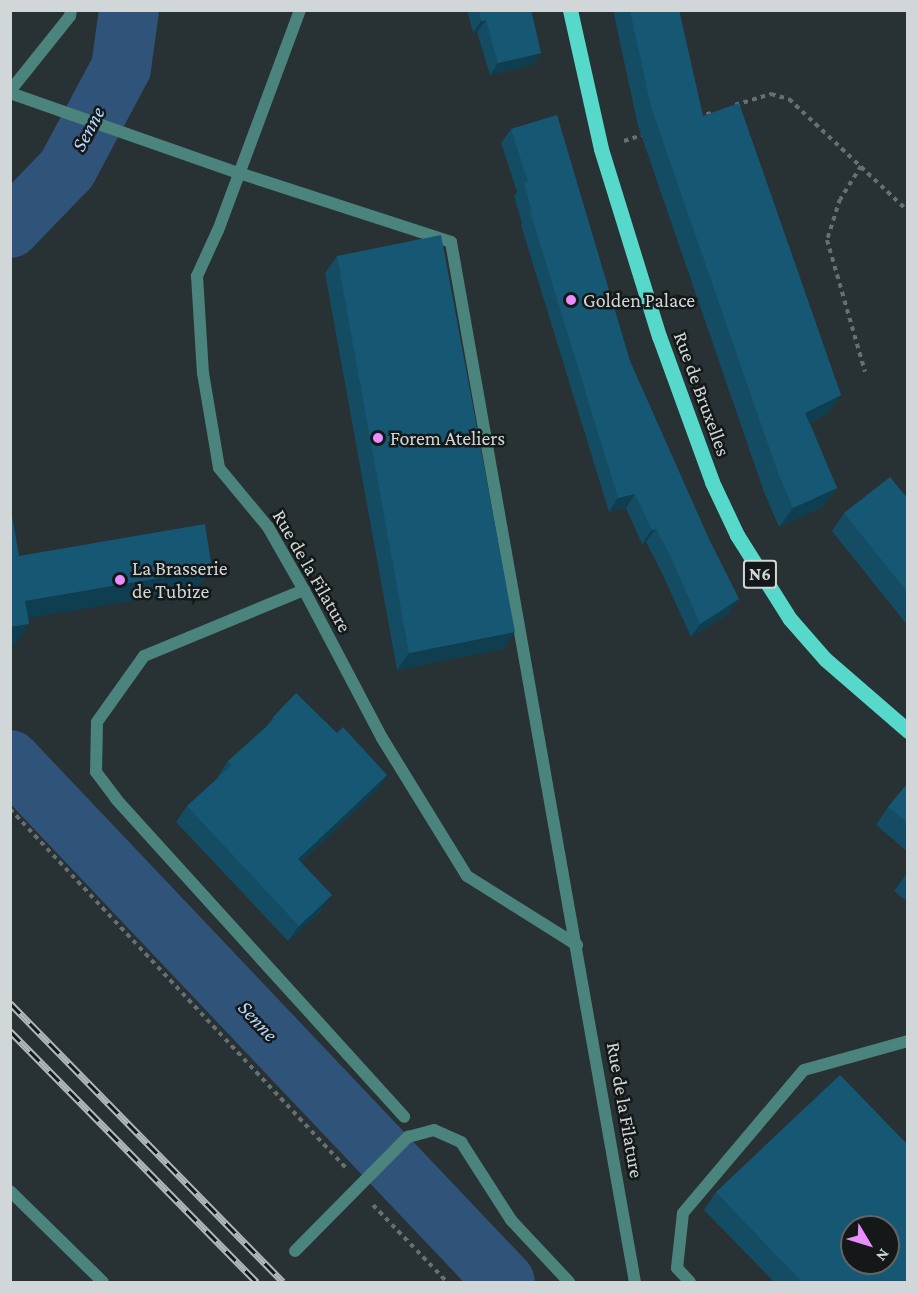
<!DOCTYPE html>
<style>
body{margin:0}
#map{position:relative;width:918px;height:1293px;overflow:hidden;background:#283133;font-family:"Crimson Pro",serif}
div>[style]{position:absolute}
[style*='--x']{left:calc(var(--x)*1px);top:calc(var(--y)*1px);width:calc(var(--w)*1px);rotate:calc(var(--a)*1deg)}
.river>*{height:60px;margin:-30px;padding:0 30px;transform-origin:30px;border-radius:30px;background:#30537a}
.path>*{height:4px;margin-top:-2px;transform-origin:0;background:repeating-linear-gradient(90deg,#676f70 0 4.5px,transparent 0 9px)}
.lane>*{height:12px;margin:-6px;padding:0 6px;transform-origin:6px;border-radius:6px;background:#4b847d}
.street>*{height:12px;margin:-6px;padding:0 6px;transform-origin:6px;border-radius:6px;background:#4b847d}
.primary>*{height:15px;margin:-7.5px;padding:0 7.5px;transform-origin:7.5px;border-radius:7.5px;background:#56d9ca}
.rail>*{height:7px;margin-top:-3.5px;transform-origin:0;background:repeating-linear-gradient(90deg,#141819 0 14px,#b0b7b8 0 28px);box-sizing:border-box;border-block:2px solid #b0b7b8}
.wall>*{inset:0;background:#134c63}
.shaded-wall>*{inset:0;background:#0f3e50}
.building>*{inset:0;background:#165873}
.dots>*{width:16px;height:16px;translate:-50% -50%;box-sizing:border-box;border:3px solid #141819;border-radius:50%}
span{translate:-50% -50%;white-space:nowrap;text-align:center;line-height:1.15;-webkit-text-stroke:5px #141819;paint-order:stroke}
.shield-label span{padding:2px 4px;background:#141819;border:2px solid;border-radius:4px;-webkit-text-stroke-width:0}
.shield-label{font-size:18px;color:#d1d7d8;font-weight:700}
.poi-label{font-size:20px;color:#d1d7d8}
.left{translate:0 -50%;text-align:left}
.street-label{font-size:20px;color:#d1d7d8}
.water-label{font-size:21px;color:#b6d7fd;font-style:italic}
.frame{position:absolute;inset:0;border:12px solid #d1d7d8;pointer-events:none}
.north{position:absolute;left:840px;top:1215px;width:60px;height:60px;box-sizing:border-box;background:#141819;border:2px solid #606465;border-radius:50%;rotate:128deg;font-size:16px;font-weight:700;line-height:24px;text-align:center;color:#d1d7d8}
.north::after{content:'';display:block;margin:auto;width:21px;height:27px;background:#ea8dfd;clip-path:polygon(50% 0,100% 100%,50% 72%,0 100%)}
</style>
<div id="map">
<div class="river">
<div style="--x:10;--y:228;--w:82;--a:-46"></div>
<div style="--x:67;--y:169;--w:115;--a:-61.9"></div>
<div style="--x:121;--y:68;--w:59;--a:-82.1"></div>
<div style="--x:10;--y:760;--w:719;--a:46.52"></div>
</div>
<div class="path">
<div style="--x:735;--y:105;--w:38;--a:-17"></div>
<div style="--x:771;--y:94;--w:19;--a:16"></div>
<div style="--x:789;--y:99;--w:163;--a:43.3"></div>
<div style="--x:698;--y:117;--w:17;--a:-17"></div>
<div style="--x:624;--y:141;--w:23;--a:-18"></div>
<div style="--x:861;--y:166;--w:39;--a:122"></div>
<div style="--x:840;--y:199;--w:43;--a:107.6"></div>
<div style="--x:827;--y:240;--w:137;--a:73.9"></div>
<div style="--x:10;--y:809;--w:492;--a:46.9"></div>
<div style="--x:373;--y:1205;--w:107;--a:46.1"></div>
</div>
<div class="lane">
<div style="--x:304;--y:590;--w:173;--a:157.6"></div>
<div style="--x:144;--y:656;--w:81;--a:125.5"></div>
<div style="--x:97;--y:722;--w:50;--a:91.1"></div>
<div style="--x:96;--y:772;--w:34;--a:53"></div>
<div style="--x:116;--y:799;--w:429;--a:47.8"></div>
<div style="--x:10;--y:1191;--w:130;--a:44.4"></div>
<div style="--x:295;--y:1251;--w:161;--a:-45.3"></div>
<div style="--x:408;--y:1137;--w:27;--a:-15"></div>
<div style="--x:434;--y:1130;--w:30;--a:24"></div>
<div style="--x:461;--y:1142;--w:93;--a:57.3"></div>
<div style="--x:511;--y:1220;--w:85;--a:46.9"></div>
<div style="--x:690;--y:1282;--w:19;--a:-133"></div>
<div style="--x:677;--y:1268;--w:55;--a:-83.8"></div>
<div style="--x:683;--y:1213;--w:187;--a:-49.8"></div>
<div style="--x:804;--y:1070;--w:108;--a:-15.6"></div>
</div>
<div class="street">
<div style="--x:300;--y:10;--w:235;--a:110.4"></div>
<div style="--x:218;--y:230;--w:51;--a:114.5"></div>
<div style="--x:197;--y:276;--w:97;--a:86.5"></div>
<div style="--x:203;--y:373;--w:96;--a:80.4"></div>
<div style="--x:219;--y:468;--w:77;--a:50.3"></div>
<div style="--x:268;--y:527;--w:73;--a:60.3"></div>
<div style="--x:304;--y:590;--w:167;--a:62.2"></div>
<div style="--x:382;--y:738;--w:162;--a:58.4"></div>
<div style="--x:467;--y:876;--w:130;--a:32.1"></div>
<div style="--x:10;--y:91;--w:96;--a:-51.3"></div>
<div style="--x:70;--y:16;--w:6;--a:-81"></div>
<div style="--x:10;--y:93;--w:243;--a:19.3"></div>
<div style="--x:239;--y:173;--w:223;--a:18"></div>
<div style="--x:451;--y:242;--w:1056;--a:79.97"></div>
</div>
<div class="primary">
<div style="--x:570;--y:10;--w:142;--a:77.4"></div>
<div style="--x:601;--y:149;--w:196;--a:72.8"></div>
<div style="--x:659;--y:336;--w:155;--a:70"></div>
<div style="--x:712;--y:482;--w:59;--a:64.7"></div>
<div style="--x:737;--y:535;--w:99;--a:57.8"></div>
<div style="--x:790;--y:619;--w:53;--a:48.8"></div>
<div style="--x:825;--y:659;--w:110;--a:40.9"></div>
</div>
<div class="rail">
<div style="--x:10;--y:1003;--w:390;--a:45.6"></div>
<div style="--x:10;--y:1031;--w:352;--a:45.5"></div>
</div>
<div class="wall">
<div style="clip-path:polygon(467px 10px,531px 10px,541px 53px,532px 65px,490px 75px,477px 32px,473px 33px)"></div>
<div style="clip-path:polygon(613px 10px,679px 10px,703px 116px,841px 395px,827px 414px,810px 423px,837px 488px,823px 507px,779px 527px,764px 492px,638px 126px)"></div>
<div style="clip-path:polygon(511px 129px,630px 361px,729px 613px,691px 637px,660px 569px,646px 542px,642px 544px,626px 508px,609px 512px,521px 225px,522px 223px,514px 196px,517px 192px,501px 143px)"></div>
<div style="clip-path:polygon(337px 256px,503px 649px,397px 670px,325px 273px)"></div>
<div style="clip-path:polygon(908px 499px,908px 626px,832px 531px,844px 513px)"></div>
<div style="clip-path:polygon(273px 717px,337px 733px,387px 775px,377px 790px,301px 862px,321px 911px,288px 941px,176px 822px,187px 806px,219px 778px,218px 776px,228px 761px,266px 727px)"></div>
<div style="clip-path:polygon(908px 783px,908px 852px,876px 825px,888px 807px)"></div>
<div style="clip-path:polygon(908px 872px,908px 902px,894px 891px)"></div>
<div style="clip-path:polygon(716px 1192px,908px 1282px,774px 1282px,704px 1210px)"></div>
</div>
<div class="shaded-wall">
<div style="clip-path:polygon(486px 20px,477px 32px,473px 33px,481px 21px)"></div>
<div style="clip-path:polygon(541px 53px,532px 65px,490px 75px,498px 63px)"></div>
<div style="clip-path:polygon(841px 395px,827px 414px,792px 432px,805px 413px)"></div>
<div style="clip-path:polygon(837px 488px,823px 507px,779px 527px,793px 508px)"></div>
<div style="clip-path:polygon(635px 494px,626px 508px,609px 512px,618px 498px)"></div>
<div style="clip-path:polygon(656px 529px,646px 542px,642px 544px,652px 530px)"></div>
<div style="clip-path:polygon(212px 569px,197px 590px,11px 621px,25px 601px)"></div>
<div style="clip-path:polygon(739px 599px,729px 613px,691px 637px,700px 624px)"></div>
<div style="clip-path:polygon(29px 624px,15px 645px,10px 646px,10px 627px)"></div>
<div style="clip-path:polygon(515px 632px,503px 649px,397px 670px,409px 653px)"></div>
<div style="clip-path:polygon(387px 775px,377px 790px,287px 875px,298px 859px)"></div>
<div style="clip-path:polygon(332px 895px,321px 911px,288px 941px,299px 926px)"></div>
</div>
<div class="building">
<div style="clip-path:polygon(479px 10px,531px 10px,541px 53px,498px 63px,486px 20px,481px 21px)"></div>
<div style="clip-path:polygon(630px 10px,679px 10px,703px 116px,739px 103px,841px 395px,805px 413px,837px 488px,793px 508px,778px 473px,651px 107px)"></div>
<div style="clip-path:polygon(557px 115px,630px 361px,709px 539px,739px 599px,700px 624px,670px 555px,656px 529px,652px 530px,635px 494px,618px 498px,530px 211px,532px 211px,524px 183px,528px 182px,511px 129px)"></div>
<div style="clip-path:polygon(441px 235px,515px 632px,409px 653px,337px 256px)"></div>
<div style="clip-path:polygon(890px 477px,908px 499px,908px 593px,844px 513px)"></div>
<div style="clip-path:polygon(10px 504px,19px 556px,205px 524px,212px 569px,25px 601px,29px 624px,10px 627px)"></div>
<div style="clip-path:polygon(296px 693px,337px 733px,343px 727px,387px 775px,298px 859px,332px 895px,299px 926px,187px 806px,232px 765px,228px 761px,275px 719px,273px 717px)"></div>
<div style="clip-path:polygon(908px 783px,908px 823px,888px 807px)"></div>
<div style="clip-path:polygon(evenodd,840px 1075px,908px 1145px,908px 1282px,802px 1282px,716px 1192px,840px 1075px,852px 1227px,888px 1227px,888px 1263px,852px 1263px,852px 1227px)"></div>
</div>
<div class="dots">
<div style="left:571px;top:300px;background:#ea8dfd"></div>
<div style="left:378px;top:438px;background:#ea8dfd"></div>
<div style="left:120px;top:580px;background:#ea8dfd"></div>
</div>
<div class="shield-label">
<span style="left:760px;top:574px">N6</span>
</div>
<div class="poi-label">
<span class="left" style="left:583px;top:300px">Golden Palace</span>
<span class="left" style="left:390px;top:438px">Forem Ateliers</span>
<span class="left" style="left:132px;top:580px">La Brasserie<br>de Tubize</span>
</div>
<div class="street-label">
<span style="left:702px;top:394px;rotate:70deg">Rue de Bruxelles</span>
<span style="left:312px;top:571px;rotate:60deg">Rue de la Filature</span>
<span style="left:625px;top:1110px;rotate:80deg">Rue de la Filature</span>
</div>
<div class="water-label">
<span style="left:88px;top:129px;rotate:-62deg">Senne</span>
<span style="left:258px;top:1021px;rotate:47deg">Senne</span>
</div>
<div class="frame"></div>
<div class="north">N</div>
</div>
